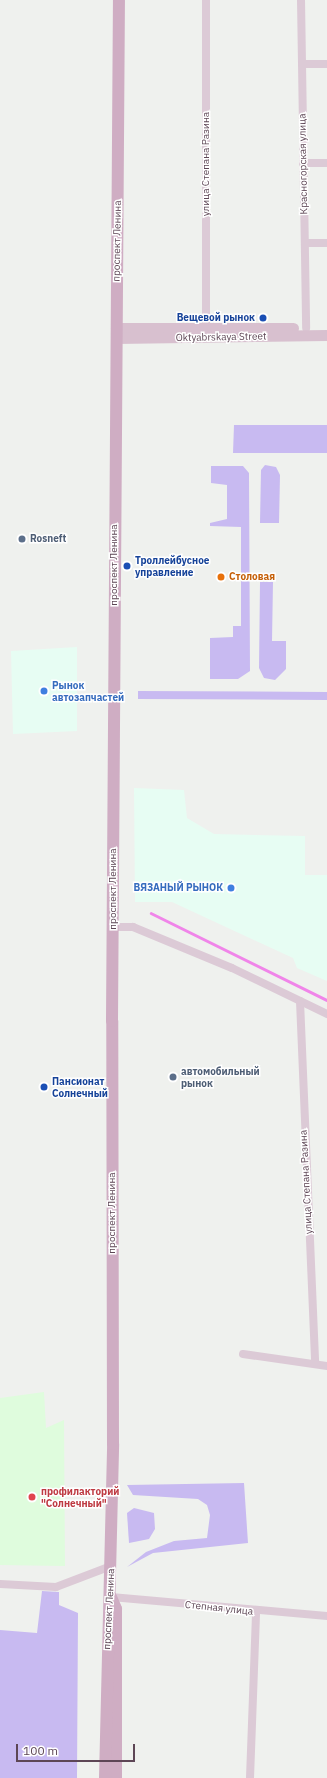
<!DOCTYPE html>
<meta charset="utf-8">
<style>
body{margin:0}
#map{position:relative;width:327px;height:1778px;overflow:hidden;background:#eff1ee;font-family:"IBM Plex Sans",sans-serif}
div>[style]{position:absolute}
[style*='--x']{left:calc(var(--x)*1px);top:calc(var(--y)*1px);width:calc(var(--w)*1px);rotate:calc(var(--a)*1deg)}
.commercial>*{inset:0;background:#e7fdf3}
.medical>*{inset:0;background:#dffcdd}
.green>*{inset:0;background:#c8baf1}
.stream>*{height:2.5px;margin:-1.25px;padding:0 1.25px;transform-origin:1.25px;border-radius:1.25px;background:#f085e9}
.minor>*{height:8px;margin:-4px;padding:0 4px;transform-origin:4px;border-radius:4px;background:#dccad6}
.secondary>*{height:11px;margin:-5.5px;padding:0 5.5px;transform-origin:5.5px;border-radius:5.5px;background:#d8c0cf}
.primary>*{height:12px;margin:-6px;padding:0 6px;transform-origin:6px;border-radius:6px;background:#cfadc3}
.dots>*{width:11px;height:11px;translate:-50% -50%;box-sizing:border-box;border:2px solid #fff;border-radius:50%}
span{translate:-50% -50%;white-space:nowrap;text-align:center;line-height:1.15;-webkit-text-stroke:3px #fff;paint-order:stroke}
.street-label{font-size:10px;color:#5d4655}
.transit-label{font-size:10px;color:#164399;font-weight:700}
.right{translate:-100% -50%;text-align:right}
.left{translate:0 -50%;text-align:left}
.service-label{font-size:10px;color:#4e5e75;font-weight:700}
.food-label{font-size:10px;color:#c56008;font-weight:700}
.shop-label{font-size:10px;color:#366cbe;font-weight:700}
.health-label{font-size:10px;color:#be3a42;font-weight:700}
.scale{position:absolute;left:16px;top:1744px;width:119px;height:18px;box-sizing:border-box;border:2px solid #5d4655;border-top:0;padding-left:5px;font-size:12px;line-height:14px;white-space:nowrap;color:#5d4655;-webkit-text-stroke:3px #fff;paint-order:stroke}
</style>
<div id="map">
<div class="commercial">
<div style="clip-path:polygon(77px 647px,77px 731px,13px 734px,11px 651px)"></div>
<div style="clip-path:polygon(134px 788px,184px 790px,187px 818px,214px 834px,305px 836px,305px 875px,327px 875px,327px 981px,297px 968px,293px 958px,172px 902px,135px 902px)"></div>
</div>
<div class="medical">
<div style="clip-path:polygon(44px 1392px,46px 1428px,64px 1420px,65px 1566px,0 1565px,0 1398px)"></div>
</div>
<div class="green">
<div style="clip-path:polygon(234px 425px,327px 425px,327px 453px,233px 453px)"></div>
<div style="clip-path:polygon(265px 465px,276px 467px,280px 475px,279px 523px,260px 523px,261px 470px)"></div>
<div style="clip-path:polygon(211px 466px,243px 466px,249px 473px,250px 671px,238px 679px,210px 679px,210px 638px,233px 637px,233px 626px,241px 626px,241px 527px,210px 526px,210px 523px,227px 519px,227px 485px,211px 483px)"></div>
<div style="clip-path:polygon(260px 582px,273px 582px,272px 641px,286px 641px,286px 669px,275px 680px,264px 678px,259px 668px)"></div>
<div style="clip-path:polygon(138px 691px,327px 692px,327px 700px,138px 699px)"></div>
<div style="clip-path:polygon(244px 1483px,248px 1543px,153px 1553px,127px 1567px,146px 1552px,174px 1541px,207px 1538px,210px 1515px,207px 1505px,198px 1499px,133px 1495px,127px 1485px)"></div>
<div style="clip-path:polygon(134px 1508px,154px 1513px,155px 1529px,149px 1539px,129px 1543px,127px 1513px)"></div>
<div style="clip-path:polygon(42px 1591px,59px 1592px,59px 1605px,78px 1613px,77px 1778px,0 1778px,0 1630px,37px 1633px)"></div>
</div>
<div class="stream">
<div style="--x:151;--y:913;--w:196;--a:26.3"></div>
</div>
<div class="minor">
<div style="--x:206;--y:0;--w:328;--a:90"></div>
<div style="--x:301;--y:0;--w:328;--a:89.1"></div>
<div style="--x:302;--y:64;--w:25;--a:0"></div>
<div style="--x:303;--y:163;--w:24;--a:0"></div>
<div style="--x:305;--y:243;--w:22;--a:0"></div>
<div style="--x:113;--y:927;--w:20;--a:0"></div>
<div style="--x:133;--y:927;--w:107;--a:22.5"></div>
<div style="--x:232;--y:968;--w:106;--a:25.8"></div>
<div style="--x:300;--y:1001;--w:362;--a:87.6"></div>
<div style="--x:243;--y:1354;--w:85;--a:8.1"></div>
<div style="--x:0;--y:1584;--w:56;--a:3.1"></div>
<div style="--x:56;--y:1587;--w:59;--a:-20.9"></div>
<div style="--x:111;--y:1597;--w:217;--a:5"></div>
<div style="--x:250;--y:1778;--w:166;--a:-87.9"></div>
</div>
<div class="secondary">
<div style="--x:116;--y:328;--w:177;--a:0"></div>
<div style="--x:116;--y:338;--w:211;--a:-0.8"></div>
</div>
<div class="primary">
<div style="--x:111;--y:1597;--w:13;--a:67"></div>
<div style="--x:116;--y:1609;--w:169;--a:90"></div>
<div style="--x:105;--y:1778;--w:334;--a:-88.6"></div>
<div style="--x:113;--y:1444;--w:423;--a:-90.1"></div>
<div style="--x:112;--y:1021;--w:1021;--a:-89.61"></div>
</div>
<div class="dots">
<div style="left:263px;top:318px;background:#1a4fb4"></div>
<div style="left:22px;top:539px;background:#5c6f8a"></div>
<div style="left:127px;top:566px;background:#1a4fb4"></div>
<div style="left:221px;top:577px;background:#e8710a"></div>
<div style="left:44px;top:691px;background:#3f7fe0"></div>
<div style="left:231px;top:888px;background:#3f7fe0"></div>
<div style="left:173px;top:1077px;background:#5c6f8a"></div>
<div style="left:44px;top:1087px;background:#1a4fb4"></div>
<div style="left:32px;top:1497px;background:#e0444e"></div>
</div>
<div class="street-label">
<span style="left:206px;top:164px;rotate:-90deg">улица Степана Разина</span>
<span style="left:303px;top:164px;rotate:-91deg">Красногорская улица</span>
<span style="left:117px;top:241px;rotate:-89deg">проспект Ленина</span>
<span style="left:221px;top:337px;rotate:-1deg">Oktyabrskaya Street</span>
<span style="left:114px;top:565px;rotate:-90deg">проспект Ленина</span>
<span style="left:113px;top:889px;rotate:-90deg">проспект Ленина</span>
<span style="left:306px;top:1182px;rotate:-93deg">улица Степана Разина</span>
<span style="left:112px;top:1213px;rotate:-90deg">проспект Ленина</span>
<span style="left:219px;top:1608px;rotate:6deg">Степная улица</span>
<span style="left:109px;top:1609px;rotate:-87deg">проспект Ленина</span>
</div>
<div class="transit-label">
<span class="right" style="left:255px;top:318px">Вещевой рынок</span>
<span class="left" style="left:135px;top:566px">Троллейбусное<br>управление</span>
<span class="left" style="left:52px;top:1087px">Пансионат<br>Солнечный</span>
</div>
<div class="service-label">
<span class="left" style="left:30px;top:539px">Rosneft</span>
<span class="left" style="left:181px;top:1077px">автомобильный<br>рынок</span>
</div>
<div class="food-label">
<span class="left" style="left:229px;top:577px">Столовая</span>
</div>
<div class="shop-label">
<span class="left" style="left:52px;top:691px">Рынок<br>автозапчастей</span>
<span class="right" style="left:223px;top:888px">ВЯЗАНЫЙ РЫНОК</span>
</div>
<div class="health-label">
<span class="left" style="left:41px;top:1497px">профилакторий<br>"Солнечный"</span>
</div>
<div class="scale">100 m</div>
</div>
